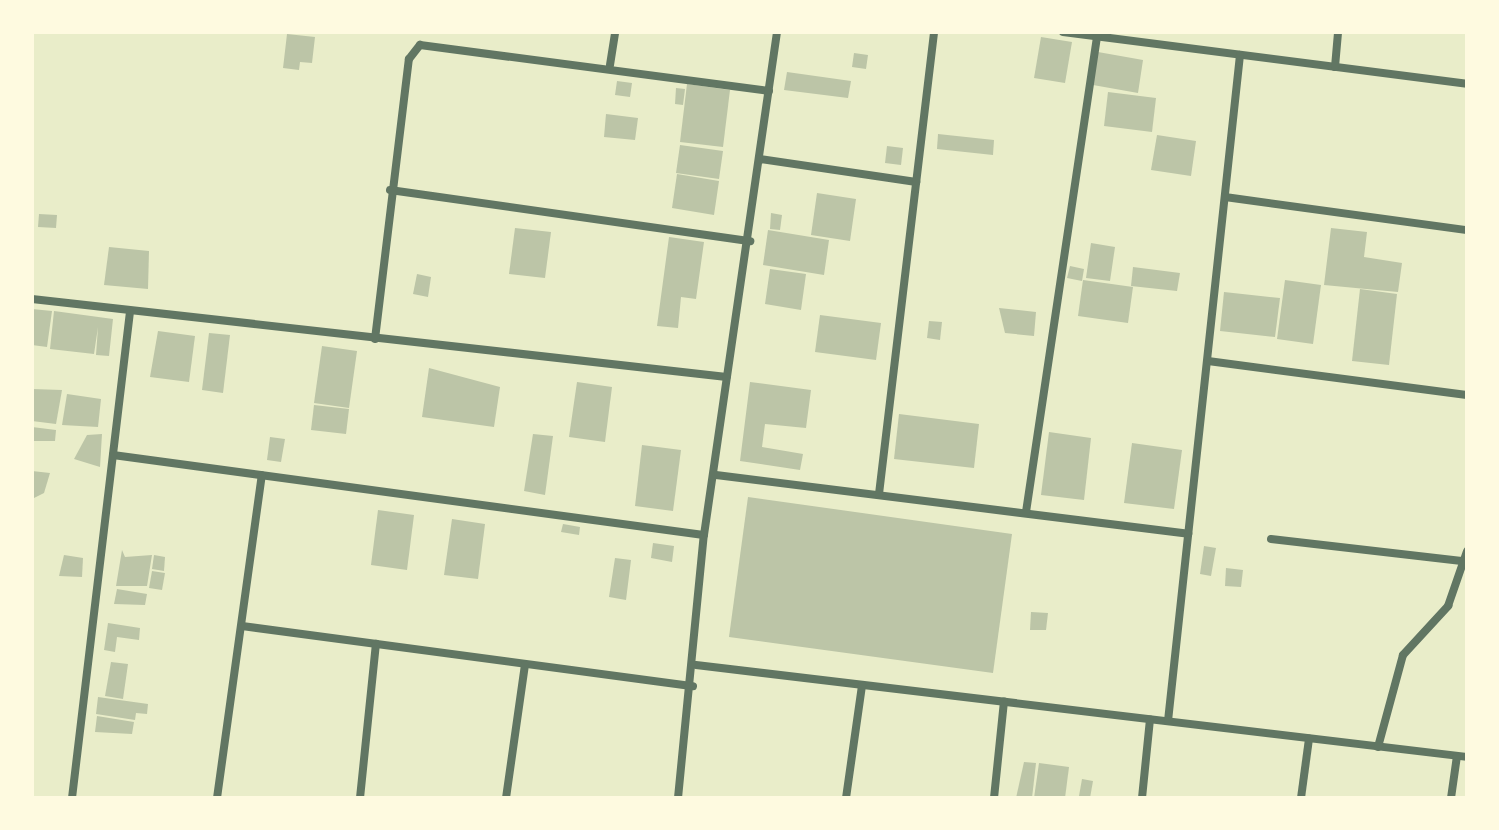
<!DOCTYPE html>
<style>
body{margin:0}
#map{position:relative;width:1499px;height:830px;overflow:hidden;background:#e9edc9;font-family:Karla,sans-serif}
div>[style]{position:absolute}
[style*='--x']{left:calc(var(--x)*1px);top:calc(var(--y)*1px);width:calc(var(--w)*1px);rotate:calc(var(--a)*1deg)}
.building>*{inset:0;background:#bcc5a7}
.minor>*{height:8px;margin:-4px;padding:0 4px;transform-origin:4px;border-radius:4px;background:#617663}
span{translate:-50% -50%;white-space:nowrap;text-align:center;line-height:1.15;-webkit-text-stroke:8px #fefae0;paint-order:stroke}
.frame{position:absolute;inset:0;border:34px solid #fefae0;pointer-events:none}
</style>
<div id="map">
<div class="building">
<div style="clip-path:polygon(287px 34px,315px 37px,312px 63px,300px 62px,299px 70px,283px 68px)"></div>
<div style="clip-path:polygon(1041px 37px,1072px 42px,1065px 83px,1034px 78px)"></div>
<div style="clip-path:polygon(1098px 52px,1143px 60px,1138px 93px,1093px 85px)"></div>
<div style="clip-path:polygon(854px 53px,868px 55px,866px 69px,852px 67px)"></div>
<div style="clip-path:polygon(787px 72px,851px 81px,848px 98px,784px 90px)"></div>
<div style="clip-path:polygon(617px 81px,632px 83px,630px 97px,615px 95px)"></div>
<div style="clip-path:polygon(687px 84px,730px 90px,723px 147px,680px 142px)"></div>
<div style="clip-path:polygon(676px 88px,685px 89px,683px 105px,675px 104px)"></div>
<div style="clip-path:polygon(1108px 92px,1156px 98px,1152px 132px,1104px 126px)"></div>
<div style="clip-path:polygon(606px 114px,638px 118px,635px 140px,604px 137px)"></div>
<div style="clip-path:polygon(938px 134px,994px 140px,993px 155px,937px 149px)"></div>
<div style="clip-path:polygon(1157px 135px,1196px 141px,1191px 176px,1151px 170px)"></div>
<div style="clip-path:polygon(680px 145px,723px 151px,719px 179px,676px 173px)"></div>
<div style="clip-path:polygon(887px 146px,903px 148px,901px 165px,885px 163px)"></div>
<div style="clip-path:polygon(677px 174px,719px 181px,714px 215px,672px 208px)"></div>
<div style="clip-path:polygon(817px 193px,856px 199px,850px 241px,811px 235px)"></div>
<div style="clip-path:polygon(771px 213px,782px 215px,780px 230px,770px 229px)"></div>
<div style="clip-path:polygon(39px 214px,57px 215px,56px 228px,38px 227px)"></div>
<div style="clip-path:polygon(515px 228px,551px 232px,545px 278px,509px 274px)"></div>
<div style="clip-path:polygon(1331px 228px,1367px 232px,1364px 257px,1402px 263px,1398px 292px,1324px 285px)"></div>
<div style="clip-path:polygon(768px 230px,829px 240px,824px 275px,763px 265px)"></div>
<div style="clip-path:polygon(669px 237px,704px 242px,696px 299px,681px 297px,678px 328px,657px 326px)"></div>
<div style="clip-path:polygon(1091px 243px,1115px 247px,1110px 281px,1086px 278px)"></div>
<div style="clip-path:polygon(109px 247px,149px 251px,148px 289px,104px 285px)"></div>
<div style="clip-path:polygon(1070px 266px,1084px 269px,1082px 281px,1067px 278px)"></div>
<div style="clip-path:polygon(1133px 267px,1180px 273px,1177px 291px,1131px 286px)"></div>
<div style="clip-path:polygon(770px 269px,806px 274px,801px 310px,765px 304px)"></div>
<div style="clip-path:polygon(417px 274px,431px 277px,428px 297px,413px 294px)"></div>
<div style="clip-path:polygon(1083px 280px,1133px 287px,1128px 323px,1078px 316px)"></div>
<div style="clip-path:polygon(1285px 280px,1321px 285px,1313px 344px,1277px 339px)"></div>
<div style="clip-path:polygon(1360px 289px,1397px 294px,1389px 365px,1352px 361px)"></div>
<div style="clip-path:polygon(1224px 292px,1280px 298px,1275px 337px,1220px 331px)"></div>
<div style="clip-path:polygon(999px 308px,1036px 312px,1034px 336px,1005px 333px)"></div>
<div style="clip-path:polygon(32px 309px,52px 311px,47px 347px,32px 345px)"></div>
<div style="clip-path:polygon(54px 311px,113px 319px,109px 356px,96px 355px,98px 327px,94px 354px,50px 349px)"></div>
<div style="clip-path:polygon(820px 315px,881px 323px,876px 360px,815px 352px)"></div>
<div style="clip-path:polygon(929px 321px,942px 322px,940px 340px,927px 338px)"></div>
<div style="clip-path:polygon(158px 331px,195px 336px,189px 382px,150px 377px)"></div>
<div style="clip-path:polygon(209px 333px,230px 335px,223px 393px,202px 390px)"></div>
<div style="clip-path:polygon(322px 346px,357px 351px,349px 408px,314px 403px)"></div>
<div style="clip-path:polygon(429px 368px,500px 387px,494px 427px,422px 417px)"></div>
<div style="clip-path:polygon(577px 382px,612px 387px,605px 442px,569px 437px)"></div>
<div style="clip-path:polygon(750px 382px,811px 390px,806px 428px,765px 424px,762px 447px,803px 454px,800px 470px,740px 461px)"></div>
<div style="clip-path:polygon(32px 389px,62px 390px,56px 424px,32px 421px)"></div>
<div style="clip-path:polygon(67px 394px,101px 399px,98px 427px,62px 425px)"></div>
<div style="clip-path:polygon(314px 405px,349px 409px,346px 434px,311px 430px)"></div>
<div style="clip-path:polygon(899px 414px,979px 424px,974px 468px,894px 459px)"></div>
<div style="clip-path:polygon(32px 427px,56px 430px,55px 441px,32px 441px)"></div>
<div style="clip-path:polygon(1049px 432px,1091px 438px,1084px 500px,1041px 495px)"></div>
<div style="clip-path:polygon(102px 434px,100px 467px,74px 459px,87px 435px)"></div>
<div style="clip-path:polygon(533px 434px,553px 436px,545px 495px,524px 491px)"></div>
<div style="clip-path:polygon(270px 437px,285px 439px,281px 462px,267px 460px)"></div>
<div style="clip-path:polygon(1132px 443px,1182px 450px,1174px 509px,1124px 503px)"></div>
<div style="clip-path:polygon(642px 445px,681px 450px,673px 511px,635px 506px)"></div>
<div style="clip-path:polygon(32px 471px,50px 473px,44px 493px,32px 499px)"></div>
<div style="clip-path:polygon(748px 497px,1012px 534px,993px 673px,729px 637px)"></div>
<div style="clip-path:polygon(378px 510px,414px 515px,407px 570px,371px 565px)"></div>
<div style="clip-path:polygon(452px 519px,485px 524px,478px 579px,444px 575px)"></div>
<div style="clip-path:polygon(563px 524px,580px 527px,579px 535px,561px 532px)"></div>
<div style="clip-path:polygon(653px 543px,674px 546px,672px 562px,651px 558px)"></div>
<div style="clip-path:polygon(1204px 546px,1216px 548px,1211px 576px,1200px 574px)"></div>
<div style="clip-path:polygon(122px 550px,125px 557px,152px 555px,147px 586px,116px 586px)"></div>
<div style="clip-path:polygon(64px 555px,83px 558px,82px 577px,59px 576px)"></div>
<div style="clip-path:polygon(154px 555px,165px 557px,164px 571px,152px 569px)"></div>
<div style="clip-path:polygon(615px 558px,631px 560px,626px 600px,609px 597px)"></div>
<div style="clip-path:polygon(1226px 568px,1243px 570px,1241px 587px,1225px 586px)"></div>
<div style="clip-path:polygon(152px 571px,165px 573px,162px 590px,149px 588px)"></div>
<div style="clip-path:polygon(117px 589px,147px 594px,145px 605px,114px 604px)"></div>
<div style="clip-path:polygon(1031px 612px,1048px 613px,1046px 630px,1030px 630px)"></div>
<div style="clip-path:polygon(108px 623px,140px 628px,139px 640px,117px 637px,115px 652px,104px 650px)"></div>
<div style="clip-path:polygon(111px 662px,128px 664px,123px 699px,105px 696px)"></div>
<div style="clip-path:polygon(98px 697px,148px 704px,147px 714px,136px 713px,135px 720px,96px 714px)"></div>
<div style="clip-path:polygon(97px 716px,134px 722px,132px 734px,95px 732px)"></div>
<div style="clip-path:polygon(1024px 762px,1036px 763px,1032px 798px,1016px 798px)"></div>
<div style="clip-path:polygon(1039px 763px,1069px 767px,1065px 798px,1034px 798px)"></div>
<div style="clip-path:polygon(1082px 779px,1093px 781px,1090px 798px,1079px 796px)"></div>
</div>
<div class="minor">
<div style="--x:1063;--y:32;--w:407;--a:7.3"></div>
<div style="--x:610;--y:65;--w:33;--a:-81"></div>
<div style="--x:1335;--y:67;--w:35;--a:-85"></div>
<div style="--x:760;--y:159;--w:158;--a:8.4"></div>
<div style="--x:390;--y:190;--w:364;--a:8.1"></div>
<div style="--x:1225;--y:197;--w:244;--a:7.8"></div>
<div style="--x:32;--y:299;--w:699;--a:6.4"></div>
<div style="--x:375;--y:339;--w:282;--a:-83.1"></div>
<div style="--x:409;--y:59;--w:18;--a:-52"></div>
<div style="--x:420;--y:45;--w:352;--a:7.5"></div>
<div style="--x:1208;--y:361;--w:261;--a:7.5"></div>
<div style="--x:113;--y:455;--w:596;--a:7.71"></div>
<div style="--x:716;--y:475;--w:476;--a:7.1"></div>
<div style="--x:879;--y:494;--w:465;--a:-83.2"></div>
<div style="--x:1026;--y:512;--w:481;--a:-81.5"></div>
<div style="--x:1271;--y:539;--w:192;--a:6.6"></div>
<div style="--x:242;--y:626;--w:455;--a:7.6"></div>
<div style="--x:696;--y:665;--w:776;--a:6.8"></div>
<div style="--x:1168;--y:721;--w:670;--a:-83.83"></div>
<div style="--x:1378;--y:747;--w:95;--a:-74.8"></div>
<div style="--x:1403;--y:655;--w:67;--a:-47.4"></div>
<div style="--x:1448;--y:606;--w:58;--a:-70.9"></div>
<div style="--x:72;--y:798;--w:490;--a:-83.2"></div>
<div style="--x:217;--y:798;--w:326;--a:-82.1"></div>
<div style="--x:360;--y:798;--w:155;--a:-84.1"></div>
<div style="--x:506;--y:798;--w:134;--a:-81.9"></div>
<div style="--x:678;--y:798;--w:264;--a:-84.4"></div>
<div style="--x:704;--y:535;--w:508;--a:-81.74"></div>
<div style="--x:846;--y:798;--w:114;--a:-81.9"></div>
<div style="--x:994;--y:798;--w:97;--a:-84.1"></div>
<div style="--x:1142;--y:798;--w:79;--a:-84.2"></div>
<div style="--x:1301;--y:798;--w:60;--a:-82.3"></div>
<div style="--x:1451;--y:798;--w:42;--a:-81.9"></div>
</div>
<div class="frame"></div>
</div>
